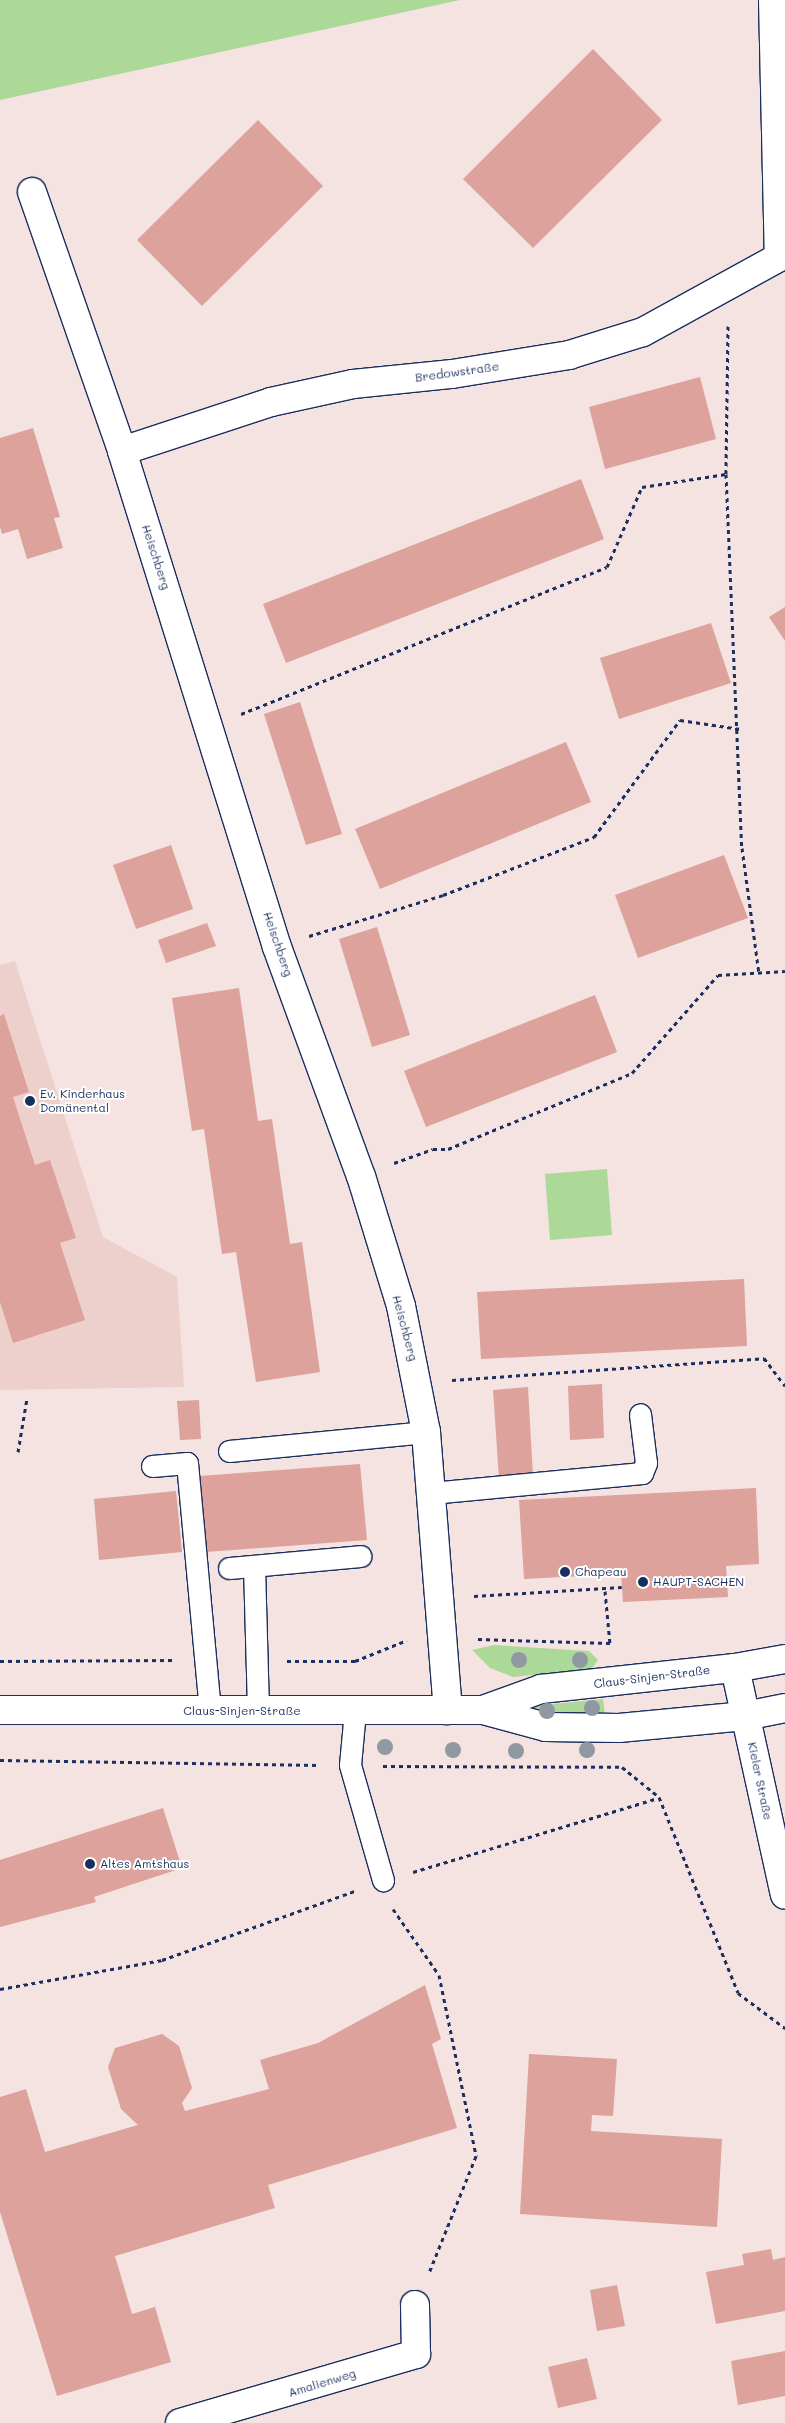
<!DOCTYPE html>
<meta charset="utf-8">
<style>
body{margin:0}
#map{position:relative;width:785px;height:2423px;overflow:hidden;background:#f4e3e1;font-family:Mali,sans-serif}
div>[style]{position:absolute}
[style*='--x']{left:calc(var(--x)*1px);top:calc(var(--y)*1px);width:calc(var(--w)*1px);rotate:calc(var(--a)*1deg)}
.built>*{inset:0;background:#edd0cc}
.green>*{inset:0;background:#acd998}
.building>*{inset:0;background:#dca29b}
.path>*{height:3px;margin-top:-1.5px;transform-origin:0;background:repeating-linear-gradient(90deg,#1b2f5e 0 4px,transparent 0 8px)}
.roads{filter:drop-shadow(1px 0 #1b2f5e) drop-shadow(-1px 0 #1b2f5e) drop-shadow(0 1px #1b2f5e) drop-shadow(0 -1px #1b2f5e)}
.service>*{height:21px;margin:-10.5px;padding:0 10.5px;transform-origin:10.5px;border-radius:10.5px;background:#fff}
.minor>*{height:28px;margin:-14px;padding:0 14px;transform-origin:14px;border-radius:14px;background:#fff}
.tertiary>*{height:28px;margin:-14px;padding:0 14px;transform-origin:14px;border-radius:14px;background:#fff}
.secondary>*{height:28px;margin:-14px;padding:0 14px;transform-origin:14px;border-radius:14px;background:#fff}
.trees>*{width:16px;height:16px;margin:-8px;border-radius:50%;background:#9098a1}
.dots>*{width:14px;height:14px;translate:-50% -50%;box-sizing:border-box;border:2px solid #fff;border-radius:50%}
span{translate:-50% -50%;white-space:nowrap;text-align:center;line-height:1.15;-webkit-text-stroke:4px #fff;paint-order:stroke}
.street-label{font-size:12px;color:#1b2f5e}
.poi-label{font-size:12px;color:#1b2f5e}
.left{translate:0 -50%;text-align:left}
</style>
<div id="map">
<div class="built">
<div style="clip-path:polygon(15px 961px,103px 1237px,177px 1277px,184px 1387px,0 1390px,0 965px)"></div>
</div>
<div class="green">
<div style="clip-path:polygon(0 0,460px 0,0 100px)"></div>
<div style="clip-path:polygon(607px 1169px,612px 1235px,550px 1240px,545px 1174px)"></div>
<div style="clip-path:polygon(494px 1645px,589px 1651px,598px 1660px,592px 1669px,513px 1677px,490px 1668px,472px 1650px)"></div>
<div style="clip-path:polygon(603px 1699px,605px 1715px,533px 1716px,523px 1707px)"></div>
</div>
<div class="building">
<div style="clip-path:polygon(593px 49px,662px 120px,533px 248px,463px 179px)"></div>
<div style="clip-path:polygon(258px 120px,323px 186px,202px 306px,137px 240px)"></div>
<div style="clip-path:polygon(700px 377px,716px 439px,605px 469px,589px 407px)"></div>
<div style="clip-path:polygon(33px 428px,60px 517px,54px 518px,63px 548px,27px 559px,18px 529px,2px 534px,0 527px,0 438px)"></div>
<div style="clip-path:polygon(581px 479px,604px 539px,286px 663px,263px 604px)"></div>
<div style="clip-path:polygon(785px 607px,785px 641px,769px 617px)"></div>
<div style="clip-path:polygon(711px 623px,731px 683px,619px 719px,600px 658px)"></div>
<div style="clip-path:polygon(300px 702px,342px 834px,306px 845px,264px 714px)"></div>
<div style="clip-path:polygon(566px 742px,591px 802px,380px 889px,355px 829px)"></div>
<div style="clip-path:polygon(171px 845px,193px 909px,136px 929px,113px 865px)"></div>
<div style="clip-path:polygon(724px 855px,748px 918px,638px 958px,615px 895px)"></div>
<div style="clip-path:polygon(207px 923px,216px 946px,166px 963px,158px 940px)"></div>
<div style="clip-path:polygon(377px 927px,410px 1035px,372px 1047px,339px 939px)"></div>
<div style="clip-path:polygon(239px 988px,258px 1121px,272px 1119px,290px 1244px,302px 1242px,320px 1372px,256px 1382px,236px 1252px,222px 1254px,204px 1129px,192px 1131px,172px 998px)"></div>
<div style="clip-path:polygon(595px 995px,617px 1052px,426px 1127px,404px 1071px)"></div>
<div style="clip-path:polygon(4px 1014px,29px 1092px,13px 1097px,35px 1165px,50px 1160px,76px 1238px,60px 1243px,85px 1320px,13px 1343px,0 1302px,0 1016px)"></div>
<div style="clip-path:polygon(744px 1279px,747px 1346px,481px 1359px,477px 1292px)"></div>
<div style="clip-path:polygon(602px 1384px,604px 1438px,570px 1440px,568px 1386px)"></div>
<div style="clip-path:polygon(528px 1387px,533px 1477px,499px 1479px,493px 1390px)"></div>
<div style="clip-path:polygon(199px 1400px,201px 1439px,180px 1440px,177px 1401px)"></div>
<div style="clip-path:polygon(360px 1464px,367px 1540px,206px 1552px,200px 1476px)"></div>
<div style="clip-path:polygon(756px 1488px,759px 1564px,726px 1566px,728px 1597px,623px 1602px,621px 1574px,524px 1579px,519px 1500px)"></div>
<div style="clip-path:polygon(176px 1491px,182px 1552px,99px 1560px,94px 1499px)"></div>
<div style="clip-path:polygon(163px 1808px,182px 1868px,94px 1897px,96px 1902px,0 1927px,0 1860px)"></div>
<div style="clip-path:polygon(425px 1985px,441px 2039px,432px 2044px,457px 2128px,268px 2185px,275px 2208px,115px 2256px,132px 2314px,155px 2307px,171px 2362px,57px 2396px,0 2212px,0 2097px,26px 2089px,45px 2152px,138px 2125px,121px 2109px,108px 2067px,115px 2048px,162px 2034px,179px 2046px,192px 2088px,182px 2103px,185px 2111px,269px 2089px,260px 2060px,318px 2043px)"></div>
<div style="clip-path:polygon(529px 2054px,617px 2059px,613px 2116px,592px 2115px,591px 2131px,722px 2139px,717px 2227px,520px 2214px)"></div>
<div style="clip-path:polygon(771px 2249px,773px 2260px,785px 2257px,785px 2311px,716px 2324px,706px 2272px,744px 2265px,742px 2254px)"></div>
<div style="clip-path:polygon(617px 2285px,625px 2326px,597px 2331px,590px 2290px)"></div>
<div style="clip-path:polygon(785px 2351px,785px 2396px,738px 2405px,731px 2361px)"></div>
<div style="clip-path:polygon(587px 2358px,597px 2399px,558px 2408px,548px 2367px)"></div>
</div>
<div class="path">
<div style="--x:728;--y:326;--w:148;--a:90.8"></div>
<div style="--x:726;--y:474;--w:374;--a:87.6"></div>
<div style="--x:742;--y:848;--w:126;--a:82.3"></div>
<div style="--x:241;--y:714;--w:394;--a:-21.9"></div>
<div style="--x:607;--y:567;--w:87;--a:-66.4"></div>
<div style="--x:642;--y:487;--w:85;--a:-8.8"></div>
<div style="--x:309;--y:936;--w:140;--a:-17"></div>
<div style="--x:443;--y:895;--w:162;--a:-21"></div>
<div style="--x:594;--y:837;--w:145;--a:-53.7"></div>
<div style="--x:680;--y:720;--w:61;--a:8.5"></div>
<div style="--x:394;--y:1163;--w:41;--a:-19.7"></div>
<div style="--x:433;--y:1149;--w:15;--a:0"></div>
<div style="--x:448;--y:1149;--w:199;--a:-22.4"></div>
<div style="--x:632;--y:1073;--w:130;--a:-48.7"></div>
<div style="--x:718;--y:975;--w:67;--a:-3.4"></div>
<div style="--x:452;--y:1380;--w:313;--a:-4"></div>
<div style="--x:764;--y:1358;--w:35;--a:53"></div>
<div style="--x:18;--y:1452;--w:55;--a:-80.5"></div>
<div style="--x:605;--y:1591;--w:53;--a:84.6"></div>
<div style="--x:474;--y:1596;--w:148;--a:-3.5"></div>
<div style="--x:478;--y:1639;--w:132;--a:1.7"></div>
<div style="--x:0;--y:1661;--w:174;--a:-0.3"></div>
<div style="--x:287;--y:1661;--w:68;--a:0"></div>
<div style="--x:355;--y:1661;--w:56;--a:-22"></div>
<div style="--x:0;--y:1760;--w:319;--a:0.9"></div>
<div style="--x:383;--y:1766;--w:239;--a:0.2"></div>
<div style="--x:622;--y:1767;--w:48;--a:39"></div>
<div style="--x:659;--y:1797;--w:211;--a:68"></div>
<div style="--x:738;--y:1993;--w:59;--a:36.7"></div>
<div style="--x:413;--y:1872;--w:256;--a:-16.8"></div>
<div style="--x:393;--y:1909;--w:80;--a:55.1"></div>
<div style="--x:439;--y:1975;--w:185;--a:78.4"></div>
<div style="--x:476;--y:2156;--w:126;--a:111.9"></div>
<div style="--x:0;--y:1989;--w:165;--a:-10.1"></div>
<div style="--x:162;--y:1960;--w:205;--a:-19.7"></div>
</div>
<div class="roads">
<div class="service">
<div style="--x:229;--y:1451;--w:198;--a:-5.5"></div>
<div style="--x:152;--y:1466;--w:35;--a:-5"></div>
<div style="--x:187;--y:1463;--w:249;--a:84.7"></div>
<div style="--x:431;--y:1493;--w:212;--a:-5.4"></div>
<div style="--x:642;--y:1473;--w:11;--a:-68"></div>
<div style="--x:646;--y:1463;--w:49;--a:-97"></div>
<div style="--x:254;--y:1566;--w:145;--a:88.4"></div>
<div style="--x:229;--y:1568;--w:132;--a:-5.2"></div>
<div style="--x:355;--y:1711;--w:54;--a:95.3"></div>
<div style="--x:350;--y:1765;--w:120;--a:74"></div>
</div>
<div class="minor">
<div style="--x:773;--y:0;--w:257;--a:88.7"></div>
<div style="--x:32;--y:192;--w:274;--a:70.8"></div>
<div style="--x:122;--y:451;--w:520;--a:72.65"></div>
<div style="--x:277;--y:947;--w:244;--a:69.9"></div>
<div style="--x:361;--y:1176;--w:136;--a:72.9"></div>
<div style="--x:401;--y:1306;--w:128;--a:78.8"></div>
<div style="--x:426;--y:1432;--w:279;--a:85.5"></div>
<div style="--x:122;--y:451;--w:157;--a:-18.2"></div>
<div style="--x:271;--y:402;--w:84;--a:-12.4"></div>
<div style="--x:353;--y:384;--w:100;--a:-5.8"></div>
<div style="--x:452;--y:374;--w:119;--a:-9.2"></div>
<div style="--x:569;--y:355;--w:77;--a:-17.3"></div>
<div style="--x:643;--y:332;--w:162;--a:-28.8"></div>
<div style="--x:180;--y:2423;--w:246;--a:-16.3"></div>
<div style="--x:416;--y:2354;--w:49;--a:-91.2"></div>
</div>
<div class="tertiary">
<div style="--x:0;--y:1710;--w:483;--a:0"></div>
<div style="--x:483;--y:1710;--w:65;--a:15.1"></div>
<div style="--x:546;--y:1727;--w:73;--a:0.8"></div>
<div style="--x:619;--y:1728;--w:127;--a:-5.4"></div>
<div style="--x:483;--y:1710;--w:62;--a:-19.9"></div>
<div style="--x:541;--y:1689;--w:195;--a:-6.2"></div>
</div>
<div class="secondary">
<div style="--x:785;--y:1659;--w:51;--a:169.8"></div>
<div style="--x:735;--y:1668;--w:232;--a:77.6"></div>
<div style="--x:745;--y:1716;--w:41;--a:-11.3"></div>
</div>
</div>
<div class="trees">
<div style="left:519px;top:1660px"></div>
<div style="left:580px;top:1660px"></div>
<div style="left:592px;top:1708px"></div>
<div style="left:547px;top:1711px"></div>
<div style="left:385px;top:1747px"></div>
<div style="left:453px;top:1750px"></div>
<div style="left:587px;top:1750px"></div>
<div style="left:516px;top:1751px"></div>
</div>
<div class="dots">
<div style="left:30px;top:1101px;background:#1b2f5e"></div>
<div style="left:565px;top:1572px;background:#1b2f5e"></div>
<div style="left:643px;top:1582px;background:#1b2f5e"></div>
<div style="left:90px;top:1864px;background:#1b2f5e"></div>
</div>
<div class="street-label">
<span style="left:457px;top:372px;rotate:-8deg">Bredowstraße</span>
<span style="left:156px;top:557px;rotate:72deg">Heischberg</span>
<span style="left:278px;top:944px;rotate:71deg">Heischberg</span>
<span style="left:405px;top:1328px;rotate:75deg">Heischberg</span>
<span style="left:652px;top:1677px;rotate:-7deg">Claus-Sinjen-Straße</span>
<span style="left:242px;top:1711px">Claus-Sinjen-Straße</span>
<span style="left:760px;top:1781px;rotate:78deg">Kieler Straße</span>
<span style="left:322px;top:2383px;rotate:-17deg">Amalienweg</span>
</div>
<div class="poi-label">
<span class="left" style="left:40px;top:1101px">Ev. Kinderhaus<br>Domänental</span>
<span class="left" style="left:575px;top:1572px">Chapeau</span>
<span class="left" style="left:653px;top:1582px">HAUPT-SACHEN</span>
<span class="left" style="left:100px;top:1864px">Altes Amtshaus</span>
</div>
</div>
